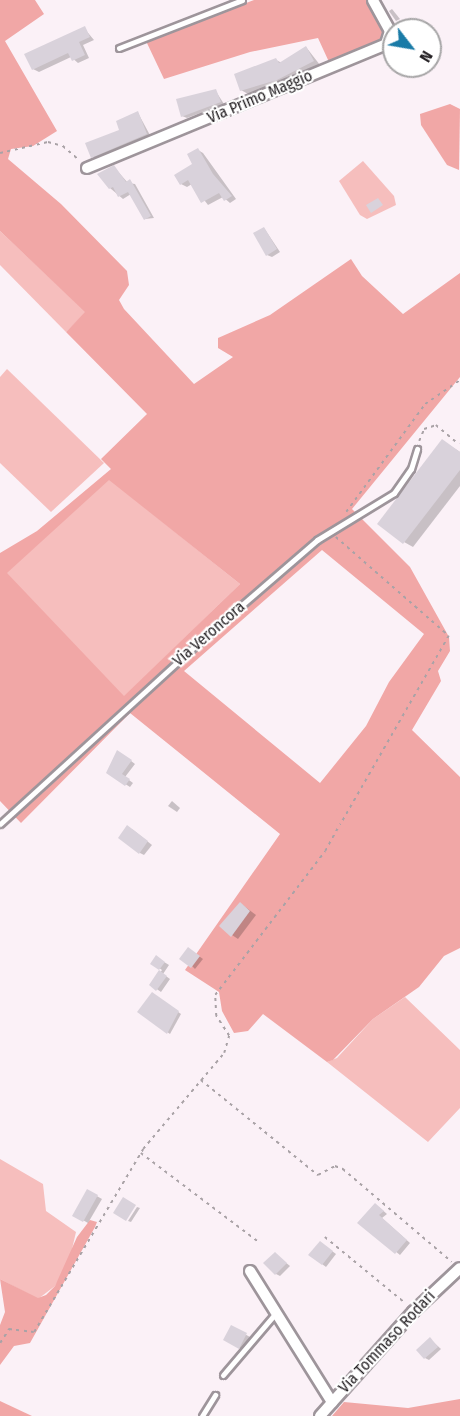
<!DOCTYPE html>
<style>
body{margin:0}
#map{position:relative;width:460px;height:1416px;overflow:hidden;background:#fbf1f7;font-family:"Fira Sans Condensed",sans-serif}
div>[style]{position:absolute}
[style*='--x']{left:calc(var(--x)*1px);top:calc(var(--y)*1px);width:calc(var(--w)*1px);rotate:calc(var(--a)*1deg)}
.green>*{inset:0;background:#f6bebd}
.forest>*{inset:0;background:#f1a7a6}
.shadow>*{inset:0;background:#0003}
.building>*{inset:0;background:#d9d2db}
.path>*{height:1.5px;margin-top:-0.75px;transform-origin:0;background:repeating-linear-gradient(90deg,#a9a2a6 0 3px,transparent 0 7.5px)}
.roads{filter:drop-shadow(2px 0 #9e959b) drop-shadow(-2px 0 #9e959b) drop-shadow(0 2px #9e959b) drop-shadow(0 -2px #9e959b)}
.service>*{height:5px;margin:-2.5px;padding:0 2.5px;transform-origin:2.5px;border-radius:2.5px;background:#fff}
.minor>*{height:10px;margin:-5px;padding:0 5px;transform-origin:5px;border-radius:5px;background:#fff}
span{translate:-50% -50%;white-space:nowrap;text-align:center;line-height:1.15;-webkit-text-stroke:4.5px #fff;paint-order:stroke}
.street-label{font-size:16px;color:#211d20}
.north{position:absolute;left:382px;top:18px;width:60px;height:60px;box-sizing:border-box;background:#fff;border:2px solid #a6a5a6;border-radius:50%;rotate:121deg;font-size:16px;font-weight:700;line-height:24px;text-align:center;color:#211d20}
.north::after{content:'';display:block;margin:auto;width:21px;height:27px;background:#1a7ba7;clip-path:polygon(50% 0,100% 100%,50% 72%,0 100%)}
</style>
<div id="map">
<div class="green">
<div style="clip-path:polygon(363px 161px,394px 196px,396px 205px,367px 219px,360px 215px,339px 181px)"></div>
<div style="clip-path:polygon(0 231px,86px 312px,66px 332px,0 265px)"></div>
<div style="clip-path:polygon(7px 369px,104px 463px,51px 512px,0 463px,0 377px)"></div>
<div style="clip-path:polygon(109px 479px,240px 584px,124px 697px,6px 573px)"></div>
<div style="clip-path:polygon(405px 997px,460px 1050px,460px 1108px,428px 1142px,327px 1062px,337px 1058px,373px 1019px)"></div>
<div style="clip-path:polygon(0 1159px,43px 1184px,46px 1211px,76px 1232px,69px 1262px,55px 1286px,38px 1299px,0 1279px)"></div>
</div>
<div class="forest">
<div style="clip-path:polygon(evenodd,0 0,35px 0,44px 14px,5px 41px,57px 131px,33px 146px,11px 149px,8px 159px,61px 204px,127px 271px,129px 285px,119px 300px,124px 309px,194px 384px,233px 357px,218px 348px,218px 338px,270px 315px,351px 259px,362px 276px,403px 314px,460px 273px,460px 377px,352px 509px,410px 567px,449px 637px,450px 651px,438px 671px,441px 681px,412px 730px,460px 777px,460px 948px,444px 956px,419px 987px,373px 1019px,333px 1060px,327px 1062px,263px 1014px,248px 1031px,234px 1033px,222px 1011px,219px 992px,185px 970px,280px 834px,130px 713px,21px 823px,0 801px,0 553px,37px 531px,111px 469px,101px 459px,147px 414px,66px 332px,85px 312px,0 231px,0 0,109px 480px,240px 584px,124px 696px,7px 573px,109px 480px,0 0,322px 550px,424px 634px,389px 682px,366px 726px,320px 783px,184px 671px,322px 550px)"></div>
<div style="clip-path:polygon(254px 0,367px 0,387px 31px,382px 43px,329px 62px,318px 38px,250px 52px,164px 79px,146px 41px)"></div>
<div style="clip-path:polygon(450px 104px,460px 109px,459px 170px,447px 165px,421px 125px,420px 114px)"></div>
<div style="clip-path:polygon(90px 1220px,97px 1222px,95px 1227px,30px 1343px,14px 1346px,0 1365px,0 1325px,5px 1312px,0 1279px,38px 1298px,46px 1295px,55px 1286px,77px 1237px)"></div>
<div style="clip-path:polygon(460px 1399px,460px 1416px,332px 1416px,344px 1402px,408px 1408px)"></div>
<div style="clip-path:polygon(0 1401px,32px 1416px,0 1416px)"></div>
</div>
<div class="shadow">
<div style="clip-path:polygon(392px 9px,400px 19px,396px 21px,389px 11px)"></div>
<div style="clip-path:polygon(84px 28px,94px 40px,83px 45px,89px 58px,78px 63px,71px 57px,39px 72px,33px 69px)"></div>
<div style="clip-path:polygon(306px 47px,320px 65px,284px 83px,248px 94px,241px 90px,276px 60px,282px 63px)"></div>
<div style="clip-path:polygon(215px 90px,224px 104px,187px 118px,182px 116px)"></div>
<div style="clip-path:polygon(138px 113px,151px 137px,97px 159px,93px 157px)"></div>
<div style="clip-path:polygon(198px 150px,203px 153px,236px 199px,230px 203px,223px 197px,208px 205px,192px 184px,187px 187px,181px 184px,195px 164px)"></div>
<div style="clip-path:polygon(114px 167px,128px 183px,135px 184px,154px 218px,145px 219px,131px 194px,123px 199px,110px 188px)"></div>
<div style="clip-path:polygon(264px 228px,280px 252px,272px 257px,267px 255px)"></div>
<div style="clip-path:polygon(443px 441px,460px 452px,460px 486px,413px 547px,404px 542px)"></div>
<div style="clip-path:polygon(122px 754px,135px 764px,125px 777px,133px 783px,130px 787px,108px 773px)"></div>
<div style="clip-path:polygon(172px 801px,180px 808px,177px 812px,168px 806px)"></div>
<div style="clip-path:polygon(132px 829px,152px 845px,144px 855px,140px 853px)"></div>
<div style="clip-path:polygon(240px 903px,256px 915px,238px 939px,232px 935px)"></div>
<div style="clip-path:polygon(192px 951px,203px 959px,195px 969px,192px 966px)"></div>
<div style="clip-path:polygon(156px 957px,169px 965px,163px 974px,170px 979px,161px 992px,151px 985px,162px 970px,152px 963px)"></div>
<div style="clip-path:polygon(152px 994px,181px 1014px,170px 1034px,139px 1012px)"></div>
<div style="clip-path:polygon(88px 1191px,102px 1199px,88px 1223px,74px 1215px)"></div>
<div style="clip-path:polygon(137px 1207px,140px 1208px,131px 1222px,128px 1221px)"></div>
<div style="clip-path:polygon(379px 1207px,387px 1214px,382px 1218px,410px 1243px,400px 1255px,359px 1222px)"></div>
<div style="clip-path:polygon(324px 1245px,336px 1254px,326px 1267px,322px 1264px)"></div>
<div style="clip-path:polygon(275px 1254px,290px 1266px,280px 1276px,276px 1274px)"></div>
<div style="clip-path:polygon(232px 1327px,250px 1337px,243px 1350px,225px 1340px)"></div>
<div style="clip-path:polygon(430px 1339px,441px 1349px,429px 1360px,425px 1358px)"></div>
</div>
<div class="building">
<div style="clip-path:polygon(85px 26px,90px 37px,79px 42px,85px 55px,72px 61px,68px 53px,32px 70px,24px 54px)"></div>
<div style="clip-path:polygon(306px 46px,314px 61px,277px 80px,240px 91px,234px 74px,276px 58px,279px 63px)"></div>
<div style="clip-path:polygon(216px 89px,221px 102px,181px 117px,176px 99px)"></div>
<div style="clip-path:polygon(138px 111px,147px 134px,91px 158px,85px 143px,119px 130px,116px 121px)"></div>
<div style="clip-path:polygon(198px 148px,213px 174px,232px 196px,224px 201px,219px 193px,201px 203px,188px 180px,180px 185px,174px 175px,192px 164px,187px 154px)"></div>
<div style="clip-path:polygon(114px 165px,126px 182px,130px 179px,151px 216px,144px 220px,128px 192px,118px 197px,113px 187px,109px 189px,97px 174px)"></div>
<div style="clip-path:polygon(378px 198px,383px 205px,371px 213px,366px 205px)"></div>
<div style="clip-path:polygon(264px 227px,277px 249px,266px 256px,253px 233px)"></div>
<div style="clip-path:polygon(442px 439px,460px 452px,460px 470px,403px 544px,377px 524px)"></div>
<div style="clip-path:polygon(117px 750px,132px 760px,122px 774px,130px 779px,125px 786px,106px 773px)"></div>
<div style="clip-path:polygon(127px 825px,148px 841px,139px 854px,118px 838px)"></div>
<div style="clip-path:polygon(240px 902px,250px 911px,231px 937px,219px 926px)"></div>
<div style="clip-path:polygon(188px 947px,200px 956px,191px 968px,179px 959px)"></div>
<div style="clip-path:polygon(156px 955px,165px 962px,159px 970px,150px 964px)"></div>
<div style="clip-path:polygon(159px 970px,167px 976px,156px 991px,149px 985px)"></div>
<div style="clip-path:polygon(152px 992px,179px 1011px,167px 1034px,137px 1012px)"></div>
<div style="clip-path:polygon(87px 1189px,98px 1195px,83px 1222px,72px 1216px)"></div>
<div style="clip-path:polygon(123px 1197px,136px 1205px,126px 1221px,113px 1213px)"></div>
<div style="clip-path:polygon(375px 1203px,384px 1211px,379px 1215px,407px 1240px,395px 1254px,357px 1223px)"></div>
<div style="clip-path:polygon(320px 1241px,333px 1251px,322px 1265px,308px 1255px)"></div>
<div style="clip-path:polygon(275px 1252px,287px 1263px,275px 1275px,263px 1263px)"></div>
<div style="clip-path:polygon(231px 1325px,247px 1333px,239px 1349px,223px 1340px)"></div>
<div style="clip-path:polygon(430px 1337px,438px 1347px,424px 1359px,416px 1350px)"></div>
</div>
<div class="path">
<div style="--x:0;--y:153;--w:49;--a:-12.9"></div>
<div style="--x:48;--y:142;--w:16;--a:15"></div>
<div style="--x:63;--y:146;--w:21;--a:41"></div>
<div style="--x:419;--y:441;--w:13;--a:-67"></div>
<div style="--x:424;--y:429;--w:13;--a:-18"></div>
<div style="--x:436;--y:425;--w:30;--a:40"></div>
<div style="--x:346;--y:512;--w:134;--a:-53.8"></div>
<div style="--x:425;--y:404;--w:42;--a:-34.4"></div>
<div style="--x:336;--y:537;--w:150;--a:41.2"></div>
<div style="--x:449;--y:636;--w:217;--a:119.9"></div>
<div style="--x:201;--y:1080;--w:151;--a:39.1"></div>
<div style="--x:318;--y:1175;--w:19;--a:-28"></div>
<div style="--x:335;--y:1166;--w:9;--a:21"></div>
<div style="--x:343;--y:1169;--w:143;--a:40.5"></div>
<div style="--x:141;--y:1153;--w:149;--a:37.1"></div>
<div style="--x:325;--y:1237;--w:104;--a:39.5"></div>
<div style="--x:0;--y:1343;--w:17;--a:-57"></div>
<div style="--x:9;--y:1329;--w:25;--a:7"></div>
<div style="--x:34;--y:1332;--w:213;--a:-59.2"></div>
<div style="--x:143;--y:1149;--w:126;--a:-49.8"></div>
<div style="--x:224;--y:1053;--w:18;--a:-74"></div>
<div style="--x:229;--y:1036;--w:24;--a:-123"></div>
<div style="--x:216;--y:1016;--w:21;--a:-93"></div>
<div style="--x:215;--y:995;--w:181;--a:-52.6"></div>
<div style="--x:325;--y:851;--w:31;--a:-61"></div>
</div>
<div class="roads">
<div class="service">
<div style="--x:119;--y:48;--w:132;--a:-21.3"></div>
<div style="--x:0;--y:824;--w:270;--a:-42.4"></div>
<div style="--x:199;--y:642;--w:156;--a:-40.8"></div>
<div style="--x:317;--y:540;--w:90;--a:-31.4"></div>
<div style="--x:394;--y:493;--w:29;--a:-55"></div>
<div style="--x:411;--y:469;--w:21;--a:-73"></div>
<div style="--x:223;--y:1375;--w:80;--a:-49.6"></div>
<div style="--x:202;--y:1416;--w:25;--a:-58"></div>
</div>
<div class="minor">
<div style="--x:87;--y:168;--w:324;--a:-22.5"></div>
<div style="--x:386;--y:44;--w:14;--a:-73"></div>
<div style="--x:390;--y:31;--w:35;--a:-119"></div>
<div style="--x:250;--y:1271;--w:155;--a:58"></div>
<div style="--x:320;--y:1416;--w:140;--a:-48.2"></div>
<div style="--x:413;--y:1312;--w:64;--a:-43.1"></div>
</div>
</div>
<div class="street-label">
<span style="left:260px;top:97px;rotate:-23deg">Via Primo Maggio</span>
<span style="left:209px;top:634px;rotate:-41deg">Via Veroncora</span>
<span style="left:387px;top:1342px;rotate:-47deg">Via Tommaso Rodari</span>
</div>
<div class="north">N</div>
</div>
